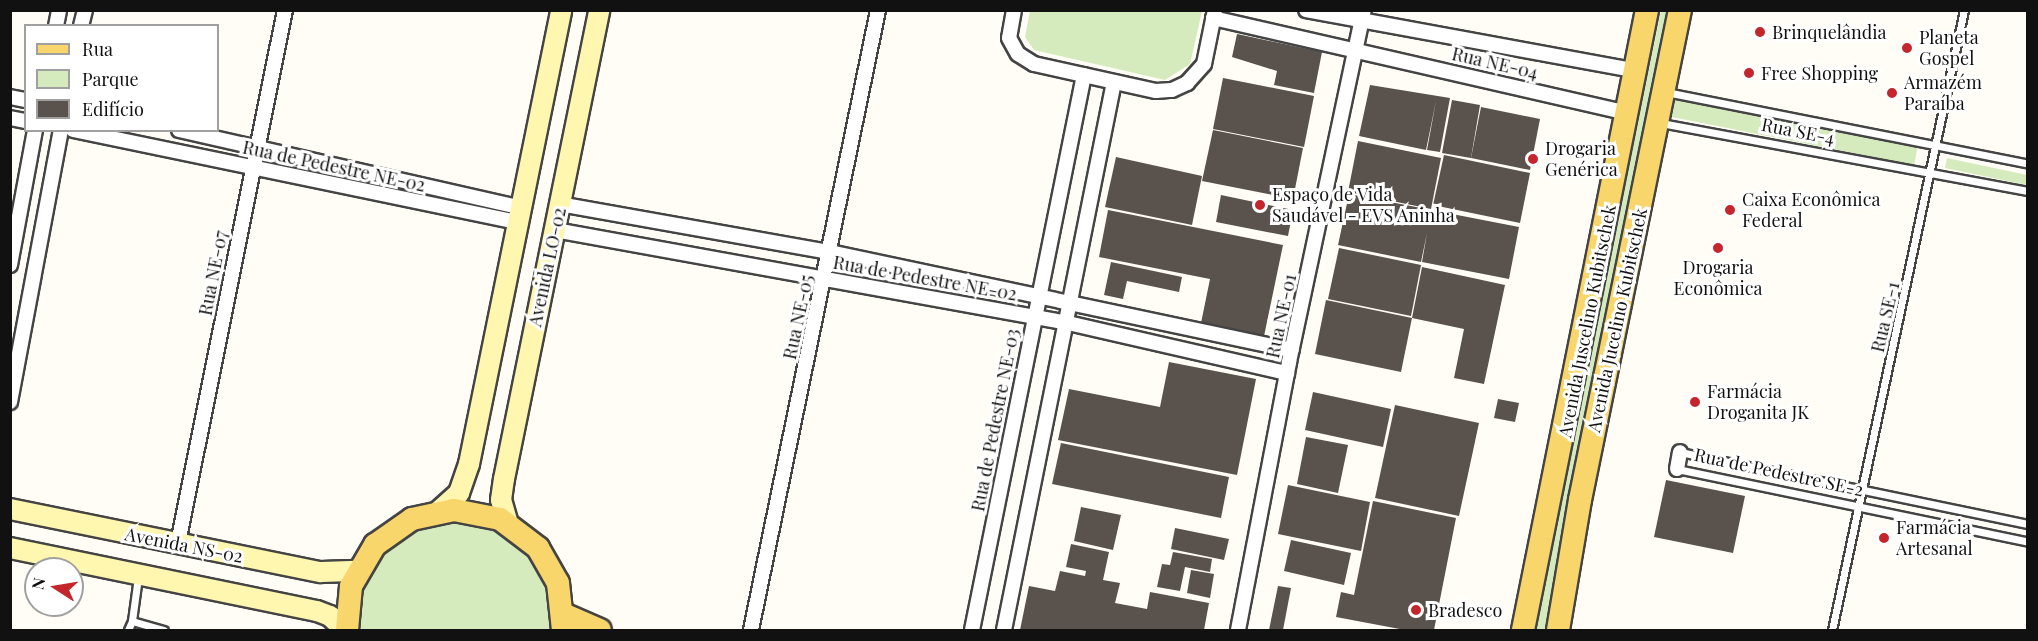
<!DOCTYPE html>
<meta charset="utf-8">
<style>
body{margin:0}
#map{position:relative;width:2038px;height:641px;overflow:hidden;background:#fffdf5;font-family:"Playfair Display",serif}
div>[style]{position:absolute}
[style*='--x']{left:calc(var(--x)*1px);top:calc(var(--y)*1px);width:calc(var(--w)*1px);rotate:calc(var(--a)*1deg)}
.green>*{inset:0;background:#d5ebbd}
.building>*{inset:0;background:#5a524d}
.roads{filter:drop-shadow(2px 0 #444) drop-shadow(-2px 0 #444) drop-shadow(0 2px #444) drop-shadow(0 -2px #444)}
.lane>*{height:7px;margin:-3.5px;padding:0 3.5px;transform-origin:3.5px;border-radius:3.5px;background:#fff}
.street>*{height:14px;margin:-7px;padding:0 7px;transform-origin:7px;border-radius:7px;background:#fff}
.secondary>*{height:20px;margin:-10px;padding:0 10px;transform-origin:10px;border-radius:10px;background:#fff6b0}
.primary>*{height:22px;margin:-11px;padding:0 11px;transform-origin:11px;border-radius:11px;background:#f9d66b}
.dots>*{width:16px;height:16px;translate:-50% -50%;box-sizing:border-box;border:3px solid #fff;border-radius:50%}
span{translate:-50% -50%;white-space:nowrap;text-align:center;line-height:1.15;-webkit-text-stroke:6px #fff;paint-order:stroke}
.poi-label{font-size:18px;color:#111}
.left{translate:0 -50%;text-align:left}
.street-label{font-size:18px;color:#111}
.frame{position:absolute;inset:0;border:12px solid #111;pointer-events:none}
.legend{position:absolute;left:24px;top:24px;width:195px;height:108px;box-sizing:border-box;background:#fff;border:2px solid #a0a0a0;margin:0;padding:8px 10px;list-style:none;font-size:18px;color:#111}
.legend li{display:flex;align-items:center;gap:12px;height:30px}
.legend b{width:30px;border:2px solid #a0a0a0}
.north{position:absolute;left:24px;top:557px;width:60px;height:60px;box-sizing:border-box;background:#fff;border:2px solid #a0a0a0;border-radius:50%;rotate:282deg;font-size:16px;font-weight:700;line-height:24px;text-align:center;color:#111}
.north::after{content:'';display:block;margin:auto;width:21px;height:27px;background:#c4262e;clip-path:polygon(50% 0,100% 100%,50% 72%,0 100%)}
</style>
<div id="map">
<div class="green">
<div style="clip-path:polygon(1030px 11px,1030px 10px,1202px 11px,1190px 64px,1165px 80px,1034px 50px,1025px 37px)"></div>
<div style="clip-path:polygon(1661px 11px,1674px 11px,1547px 630px,1534px 630px)"></div>
<div style="clip-path:polygon(1676px 97px,1918px 145px,1914px 165px,1672px 117px)"></div>
<div style="clip-path:polygon(1947px 158px,2027px 175px,2027px 185px,1945px 168px)"></div>
<div style="clip-path:polygon(460px 522px,494px 530px,530px 556px,547px 587px,552px 630px,359px 630px,362px 594px,381px 556px,423px 528px)"></div>
</div>
<div class="building">
<div style="clip-path:polygon(1237px 34px,1322px 52px,1314px 93px,1274px 85px,1277px 71px,1232px 57px)"></div>
<div style="clip-path:polygon(1223px 78px,1314px 96px,1304px 147px,1213px 129px)"></div>
<div style="clip-path:polygon(1370px 85px,1450px 98px,1440px 152px,1427px 150px,1436px 101px,1426px 150px,1359px 136px)"></div>
<div style="clip-path:polygon(1452px 100px,1480px 105px,1471px 158px,1442px 153px)"></div>
<div style="clip-path:polygon(1481px 107px,1540px 119px,1530px 170px,1471px 158px)"></div>
<div style="clip-path:polygon(1213px 130px,1303px 148px,1293px 199px,1202px 181px)"></div>
<div style="clip-path:polygon(1358px 141px,1441px 158px,1431px 209px,1348px 192px)"></div>
<div style="clip-path:polygon(1444px 155px,1530px 173px,1520px 223px,1433px 205px)"></div>
<div style="clip-path:polygon(1116px 157px,1202px 176px,1192px 225px,1105px 207px)"></div>
<div style="clip-path:polygon(1349px 194px,1519px 227px,1509px 279px,1422px 262px,1427px 233px,1421px 262px,1338px 245px)"></div>
<div style="clip-path:polygon(1221px 195px,1293px 210px,1288px 236px,1216px 222px)"></div>
<div style="clip-path:polygon(1108px 210px,1283px 245px,1263px 341px,1200px 328px,1210px 279px,1099px 257px)"></div>
<div style="clip-path:polygon(1339px 248px,1421px 265px,1411px 316px,1328px 299px)"></div>
<div style="clip-path:polygon(1111px 262px,1182px 277px,1179px 292px,1127px 281px,1123px 299px,1104px 295px)"></div>
<div style="clip-path:polygon(1422px 267px,1505px 285px,1484px 384px,1454px 378px,1464px 329px,1412px 318px)"></div>
<div style="clip-path:polygon(1326px 300px,1412px 318px,1401px 372px,1315px 354px)"></div>
<div style="clip-path:polygon(1169px 362px,1256px 379px,1237px 475px,1058px 440px,1069px 389px,1160px 407px)"></div>
<div style="clip-path:polygon(1313px 392px,1391px 409px,1383px 447px,1305px 430px)"></div>
<div style="clip-path:polygon(1498px 399px,1519px 403px,1515px 422px,1494px 418px)"></div>
<div style="clip-path:polygon(1395px 405px,1479px 423px,1459px 516px,1375px 498px)"></div>
<div style="clip-path:polygon(1306px 437px,1348px 445px,1338px 493px,1297px 484px)"></div>
<div style="clip-path:polygon(1061px 443px,1229px 477px,1221px 518px,1052px 484px)"></div>
<div style="clip-path:polygon(1666px 480px,1745px 496px,1733px 553px,1654px 537px)"></div>
<div style="clip-path:polygon(1288px 485px,1370px 502px,1361px 551px,1278px 534px)"></div>
<div style="clip-path:polygon(1373px 501px,1456px 518px,1434px 630px,1405px 630px,1336px 617px,1341px 592px,1354px 595px)"></div>
<div style="clip-path:polygon(1081px 507px,1121px 515px,1113px 550px,1074px 541px)"></div>
<div style="clip-path:polygon(1175px 528px,1229px 539px,1224px 560px,1171px 549px)"></div>
<div style="clip-path:polygon(1291px 540px,1351px 553px,1344px 585px,1284px 571px)"></div>
<div style="clip-path:polygon(1071px 544px,1109px 552px,1103px 580px,1120px 583px,1115px 603px,1147px 609px,1150px 592px,1209px 603px,1204px 630px,1020px 630px,1029px 586px,1055px 591px,1060px 571px,1085px 576px,1086px 571px,1066px 567px)"></div>
<div style="clip-path:polygon(1173px 552px,1212px 559px,1210px 572px,1185px 567px,1180px 591px,1157px 587px,1162px 564px,1170px 565px)"></div>
<div style="clip-path:polygon(1191px 570px,1214px 574px,1210px 598px,1187px 593px)"></div>
<div style="clip-path:polygon(1278px 586px,1291px 588px,1283px 630px,1269px 630px)"></div>
</div>
<div class="roads">
<div class="lane">
<div style="--x:1666;--y:92;--w:369;--a:11.2"></div>
<div style="--x:1661;--y:123;--w:373;--a:10.5"></div>
<div style="--x:1680;--y:452;--w:355;--a:11.7"></div>
<div style="--x:1677;--y:469;--w:359;--a:11.7"></div>
<div style="--x:138;--y:577;--w:44;--a:97.8"></div>
<div style="--x:132;--y:621;--w:33;--a:16"></div>
<div style="--x:128;--y:630;--w:10;--a:-66"></div>
<div style="--x:1832;--y:630;--w:634;--a:-77.98"></div>
</div>
<div class="street">
<div style="--x:1014;--y:10;--w:28;--a:100"></div>
<div style="--x:1009;--y:38;--w:18;--a:61"></div>
<div style="--x:1018;--y:54;--w:19;--a:32"></div>
<div style="--x:1034;--y:64;--w:125;--a:12.5"></div>
<div style="--x:1156;--y:91;--w:16;--a:-4"></div>
<div style="--x:1172;--y:90;--w:17;--a:-25"></div>
<div style="--x:1187;--y:83;--w:25;--a:-48"></div>
<div style="--x:1204;--y:64;--w:55;--a:-78.5"></div>
<div style="--x:1306;--y:10;--w:337;--a:10.4"></div>
<div style="--x:1213;--y:18;--w:426;--a:12.9"></div>
<div style="--x:56;--y:26;--w:16;--a:-79"></div>
<div style="--x:81;--y:26;--w:16;--a:-76"></div>
<div style="--x:10;--y:97;--w:16;--a:11"></div>
<div style="--x:10;--y:118;--w:16;--a:11"></div>
<div style="--x:73;--y:130;--w:454;--a:11.7"></div>
<div style="--x:179;--y:130;--w:351;--a:12.8"></div>
<div style="--x:560;--y:204;--w:274;--a:10.1"></div>
<div style="--x:830;--y:252;--w:472;--a:12"></div>
<div style="--x:555;--y:230;--w:521;--a:10.28"></div>
<div style="--x:1068;--y:323;--w:225;--a:12.9"></div>
<div style="--x:10;--y:265;--w:137;--a:-79.5"></div>
<div style="--x:10;--y:402;--w:277;--a:-79.4"></div>
<div style="--x:1677;--y:469;--w:17;--a:-80"></div>
<div style="--x:178;--y:543;--w:544;--a:-78.65"></div>
<div style="--x:751;--y:630;--w:633;--a:-78.42"></div>
<div style="--x:972;--y:630;--w:566;--a:-78.59"></div>
<div style="--x:1004;--y:630;--w:559;--a:-78.65"></div>
<div style="--x:1238;--y:630;--w:273;--a:-79.2"></div>
<div style="--x:1289;--y:362;--w:360;--a:-78"></div>
</div>
<div class="secondary">
<div style="--x:10;--y:509;--w:317;--a:11.5"></div>
<div style="--x:321;--y:572;--w:37;--a:-2"></div>
<div style="--x:439;--y:511;--w:27;--a:-42"></div>
<div style="--x:459;--y:493;--w:31;--a:-71"></div>
<div style="--x:469;--y:464;--w:463;--a:-78.5"></div>
<div style="--x:508;--y:524;--w:25;--a:-106"></div>
<div style="--x:501;--y:500;--w:21;--a:-82"></div>
<div style="--x:504;--y:479;--w:479;--a:-78.5"></div>
<div style="--x:10;--y:548;--w:313;--a:11.6"></div>
<div style="--x:317;--y:611;--w:14;--a:21"></div>
<div style="--x:330;--y:616;--w:21;--a:43"></div>
</div>
<div class="primary">
<div style="--x:563;--y:614;--w:40;--a:23.4"></div>
<div style="--x:347;--y:630;--w:44;--a:-84.8"></div>
<div style="--x:351;--y:586;--w:48;--a:-59.7"></div>
<div style="--x:375;--y:545;--w:45;--a:-35.1"></div>
<div style="--x:412;--y:519;--w:43;--a:-12.1"></div>
<div style="--x:454;--y:510;--w:47;--a:11.1"></div>
<div style="--x:500;--y:519;--w:48;--a:37.3"></div>
<div style="--x:538;--y:548;--w:40;--a:60.3"></div>
<div style="--x:558;--y:583;--w:47;--a:83.9"></div>
<div style="--x:1523;--y:630;--w:632;--a:-78.69"></div>
<div style="--x:1558;--y:630;--w:132;--a:-80.4"></div>
<div style="--x:1580;--y:500;--w:500;--a:-78.47"></div>
</div>
</div>
<div class="dots">
<div style="left:1760px;top:32px;background:#c4262e"></div>
<div style="left:1907px;top:48px;background:#c4262e"></div>
<div style="left:1749px;top:73px;background:#c4262e"></div>
<div style="left:1892px;top:93px;background:#c4262e"></div>
<div style="left:1533px;top:159px;background:#c4262e"></div>
<div style="left:1260px;top:205px;background:#c4262e"></div>
<div style="left:1730px;top:210px;background:#c4262e"></div>
<div style="left:1718px;top:248px;background:#c4262e"></div>
<div style="left:1695px;top:402px;background:#c4262e"></div>
<div style="left:1884px;top:538px;background:#c4262e"></div>
<div style="left:1416px;top:610px;background:#c4262e"></div>
</div>
<div class="poi-label">
<span class="left" style="left:1772px;top:32px">Brinquelândia</span>
<span class="left" style="left:1919px;top:48px">Planeta<br>Gospel</span>
<span class="left" style="left:1761px;top:73px">Free Shopping</span>
<span class="left" style="left:1904px;top:93px">Armazém<br>Paraíba</span>
<span class="left" style="left:1545px;top:159px">Drogaria<br>Genérica</span>
<span class="left" style="left:1272px;top:205px">Espaço de Vida<br>Saudável - EVS Aninha</span>
<span class="left" style="left:1742px;top:210px">Caixa Econômica<br>Federal</span>
<span style="left:1718px;top:278px">Drogaria<br>Econômica</span>
<span class="left" style="left:1707px;top:402px">Farmácia<br>Droganita JK</span>
<span class="left" style="left:1896px;top:538px">Farmácia<br>Artesanal</span>
<span class="left" style="left:1428px;top:610px">Bradesco</span>
</div>
<div class="street-label">
<span style="left:1495px;top:63px;rotate:13deg">Rua NE-04</span>
<span style="left:1798px;top:131px;rotate:11deg">Rua SE-4</span>
<span style="left:334px;top:166px;rotate:12deg">Rua de Pedestre NE-02</span>
<span style="left:547px;top:267px;rotate:-78deg">Avenida LO-02</span>
<span style="left:213px;top:273px;rotate:-79deg">Rua NE-07</span>
<span style="left:925px;top:278px;rotate:10deg">Rua de Pedestre NE-02</span>
<span style="left:1281px;top:316px;rotate:-78deg">Rua NE-01</span>
<span style="left:798px;top:317px;rotate:-78deg">Rua NE-05</span>
<span style="left:1885px;top:317px;rotate:-77deg">Rua SE-1</span>
<span style="left:1617px;top:320px;rotate:-78deg">Avenida Jucelino Kubitschek</span>
<span style="left:1587px;top:321px;rotate:-79deg">Avenida Juscelino Kubitschek</span>
<span style="left:995px;top:420px;rotate:-79deg">Rua de Pedestre NE-03</span>
<span style="left:1779px;top:472px;rotate:12deg">Rua de Pedestre SE-2</span>
<span style="left:184px;top:545px;rotate:11deg">Avenida NS-02</span>
</div>
<div class="frame"></div>
<ul class="legend">
<li><b style="height:8px;background:#f9d66b"></b>Rua</li>
<li><b style="height:16px;background:#d5ebbd"></b>Parque</li>
<li><b style="height:16px;background:#5a524d"></b>Edifício</li>
</ul>
<div class="north">N</div>
</div>
